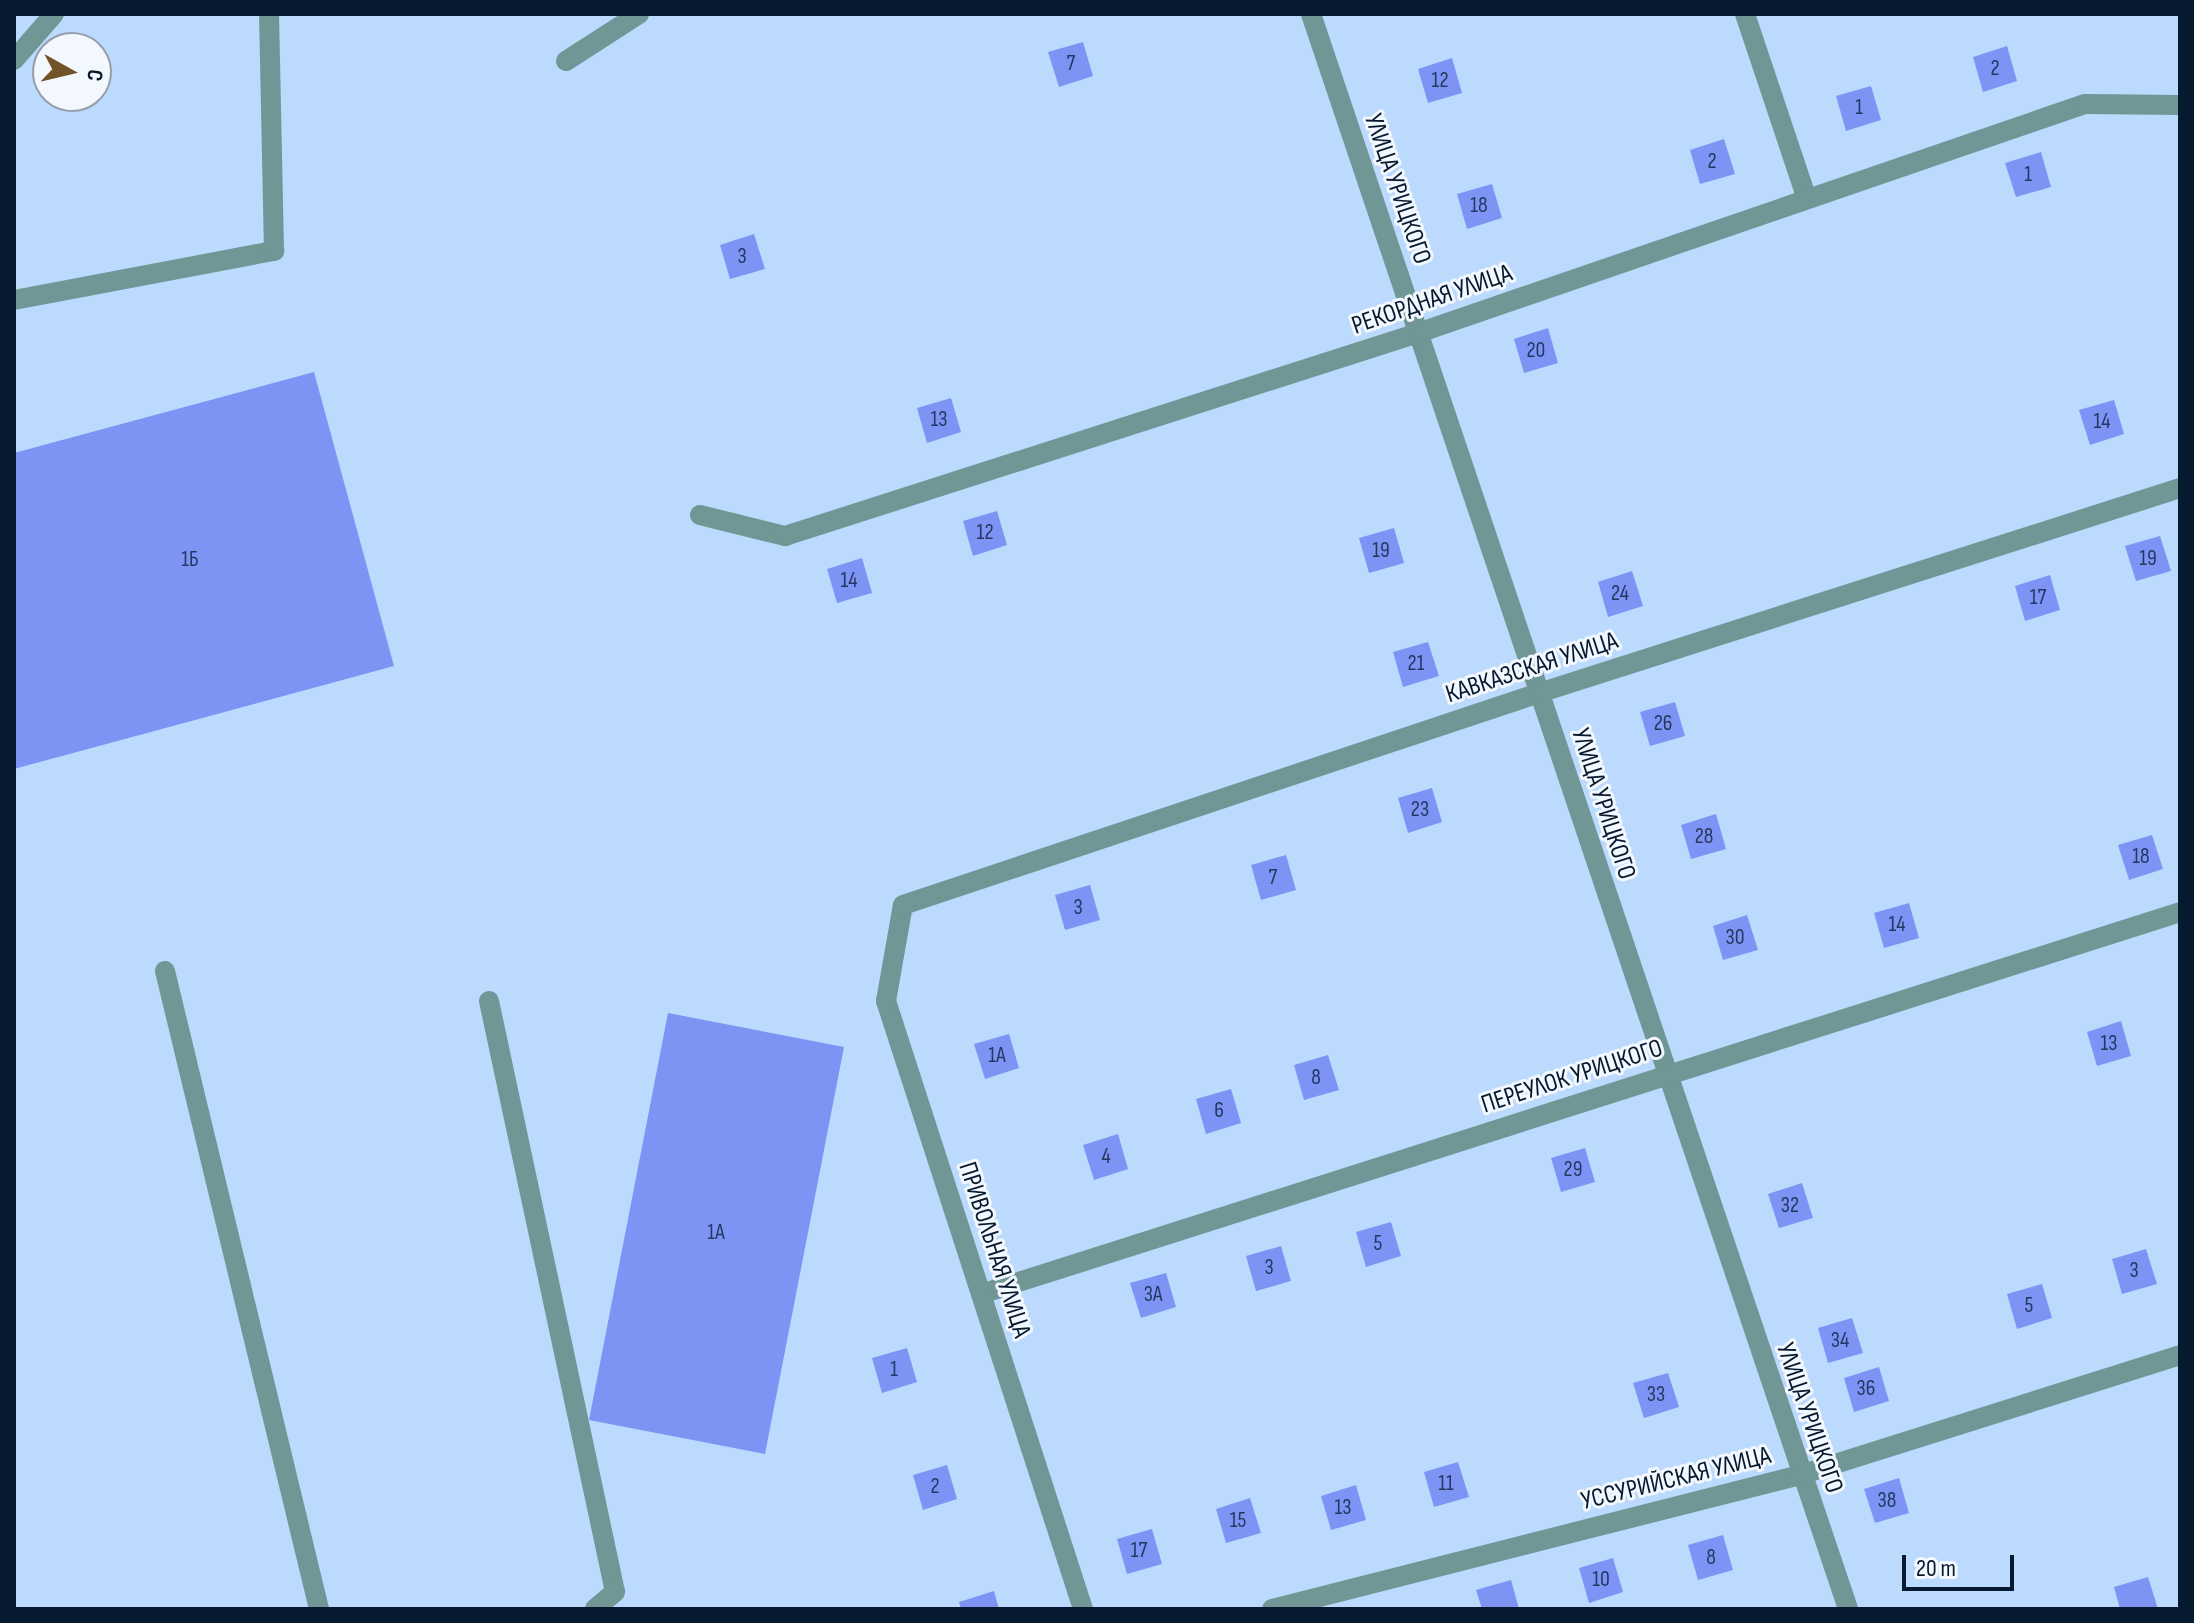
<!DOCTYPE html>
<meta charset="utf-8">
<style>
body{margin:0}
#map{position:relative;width:2194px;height:1623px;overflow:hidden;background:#bcdafd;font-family:"Sofia Sans Condensed",sans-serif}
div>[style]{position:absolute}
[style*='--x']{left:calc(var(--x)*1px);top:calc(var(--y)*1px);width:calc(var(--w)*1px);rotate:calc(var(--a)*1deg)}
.building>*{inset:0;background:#7e94f5}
.minor>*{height:20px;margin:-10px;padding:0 10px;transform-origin:10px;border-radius:10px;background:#709795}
span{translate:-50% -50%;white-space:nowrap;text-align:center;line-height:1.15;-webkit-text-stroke:6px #f3f8fe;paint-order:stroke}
.number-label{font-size:22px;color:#243860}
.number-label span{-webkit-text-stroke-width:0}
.street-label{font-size:26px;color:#06192e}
.frame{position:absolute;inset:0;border:16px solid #06192e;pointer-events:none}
.north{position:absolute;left:32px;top:32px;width:80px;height:80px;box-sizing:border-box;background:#f3f8fe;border:2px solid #949fab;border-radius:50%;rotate:98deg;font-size:22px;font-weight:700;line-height:32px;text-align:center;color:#06192e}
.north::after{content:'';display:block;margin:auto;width:28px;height:36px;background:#725228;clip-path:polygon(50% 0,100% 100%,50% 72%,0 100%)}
.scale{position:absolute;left:1902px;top:1555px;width:112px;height:36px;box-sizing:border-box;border:4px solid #06192e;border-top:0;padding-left:10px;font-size:24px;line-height:28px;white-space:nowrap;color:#06192e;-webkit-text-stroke:6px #f3f8fe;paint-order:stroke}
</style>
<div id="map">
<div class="building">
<div style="clip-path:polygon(1083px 42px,1093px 76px,1059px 87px,1048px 52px)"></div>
<div style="clip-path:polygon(2007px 46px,2017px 81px,1983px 92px,1973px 57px)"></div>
<div style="clip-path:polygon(1452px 58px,1462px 93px,1428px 103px,1418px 69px)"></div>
<div style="clip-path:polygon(1871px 86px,1881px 120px,1846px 131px,1836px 96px)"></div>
<div style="clip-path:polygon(1724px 139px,1735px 174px,1700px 184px,1690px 150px)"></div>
<div style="clip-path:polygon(2041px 152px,2051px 187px,2016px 197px,2005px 163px)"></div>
<div style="clip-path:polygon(1492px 184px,1502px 218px,1467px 229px,1457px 194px)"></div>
<div style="clip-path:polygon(754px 234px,765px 269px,730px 279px,720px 245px)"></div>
<div style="clip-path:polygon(1548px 328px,1558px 363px,1524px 373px,1514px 339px)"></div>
<div style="clip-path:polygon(314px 372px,394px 666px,14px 769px,14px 453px)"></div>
<div style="clip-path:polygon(951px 398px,961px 432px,927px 443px,917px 408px)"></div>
<div style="clip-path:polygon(2114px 400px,2124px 434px,2090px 445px,2079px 410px)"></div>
<div style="clip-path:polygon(997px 511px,1007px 545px,973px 556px,963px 521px)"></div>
<div style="clip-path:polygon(1394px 528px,1404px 563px,1369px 573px,1359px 538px)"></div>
<div style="clip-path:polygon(2160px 536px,2171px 571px,2136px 581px,2125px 546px)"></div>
<div style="clip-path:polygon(862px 558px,872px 593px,837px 603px,827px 569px)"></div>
<div style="clip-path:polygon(1632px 571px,1643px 606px,1608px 617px,1598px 582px)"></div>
<div style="clip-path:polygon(2050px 575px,2060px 610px,2025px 621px,2015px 586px)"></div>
<div style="clip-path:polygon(1428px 642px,1439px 676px,1403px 687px,1393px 652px)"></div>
<div style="clip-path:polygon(1675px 702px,1685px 736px,1650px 746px,1640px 712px)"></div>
<div style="clip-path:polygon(1432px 788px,1442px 822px,1408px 833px,1398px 798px)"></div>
<div style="clip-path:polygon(1716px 814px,1726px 849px,1691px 859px,1681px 825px)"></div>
<div style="clip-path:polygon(2152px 835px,2163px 869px,2129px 880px,2118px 845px)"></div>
<div style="clip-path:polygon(1286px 855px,1296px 890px,1261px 900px,1251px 865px)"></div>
<div style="clip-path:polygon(1090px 885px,1100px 920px,1065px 930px,1055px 895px)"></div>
<div style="clip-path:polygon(1909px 903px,1919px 938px,1884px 948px,1874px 913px)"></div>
<div style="clip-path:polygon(1747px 915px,1758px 950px,1723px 960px,1713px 926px)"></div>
<div style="clip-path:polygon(668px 1013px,844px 1047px,765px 1454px,589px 1420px)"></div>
<div style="clip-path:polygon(2121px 1021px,2131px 1056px,2097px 1066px,2087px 1032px)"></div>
<div style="clip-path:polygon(1009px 1034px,1019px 1068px,985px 1079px,974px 1044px)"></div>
<div style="clip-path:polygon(1328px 1055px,1339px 1090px,1304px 1100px,1294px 1065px)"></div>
<div style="clip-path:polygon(1231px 1089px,1241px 1123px,1206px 1134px,1196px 1099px)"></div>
<div style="clip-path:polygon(1118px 1134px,1128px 1169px,1094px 1180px,1083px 1145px)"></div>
<div style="clip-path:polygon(1585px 1148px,1595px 1182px,1561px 1192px,1551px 1158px)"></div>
<div style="clip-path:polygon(1802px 1183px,1813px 1218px,1779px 1228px,1768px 1194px)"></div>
<div style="clip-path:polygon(1391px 1222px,1401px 1256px,1366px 1267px,1356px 1232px)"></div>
<div style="clip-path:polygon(1281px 1246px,1291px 1281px,1256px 1291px,1246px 1256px)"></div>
<div style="clip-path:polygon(2146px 1249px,2157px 1284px,2122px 1294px,2112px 1259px)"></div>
<div style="clip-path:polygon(1166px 1273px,1176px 1307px,1141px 1318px,1130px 1283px)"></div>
<div style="clip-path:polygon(2042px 1284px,2052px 1318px,2017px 1329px,2007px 1294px)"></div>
<div style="clip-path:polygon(1852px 1318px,1863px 1353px,1828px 1363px,1818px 1328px)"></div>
<div style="clip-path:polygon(907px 1348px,917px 1382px,882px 1393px,872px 1358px)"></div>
<div style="clip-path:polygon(1879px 1367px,1889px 1401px,1854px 1412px,1844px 1378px)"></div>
<div style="clip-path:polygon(1668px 1373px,1679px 1407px,1644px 1418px,1633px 1383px)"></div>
<div style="clip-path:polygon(1458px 1462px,1469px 1497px,1434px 1507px,1424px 1472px)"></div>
<div style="clip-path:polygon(947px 1465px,957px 1499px,923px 1510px,913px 1475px)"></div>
<div style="clip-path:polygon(1899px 1478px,1909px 1513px,1875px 1523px,1864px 1489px)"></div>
<div style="clip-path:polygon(1356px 1485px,1366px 1520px,1331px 1530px,1321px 1496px)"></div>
<div style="clip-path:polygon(1250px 1498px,1261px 1533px,1226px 1543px,1216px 1509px)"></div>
<div style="clip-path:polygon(1152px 1529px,1162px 1564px,1127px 1574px,1117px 1539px)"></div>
<div style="clip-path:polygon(1723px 1535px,1733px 1570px,1698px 1580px,1688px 1545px)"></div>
<div style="clip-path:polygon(1613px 1558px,1623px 1592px,1589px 1603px,1579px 1568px)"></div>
<div style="clip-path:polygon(2148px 1577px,2158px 1609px,2120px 1609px,2114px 1587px)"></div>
<div style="clip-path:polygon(1511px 1580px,1519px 1609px,1482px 1609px,1476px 1590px)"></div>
<div style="clip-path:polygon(994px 1591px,999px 1609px,961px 1609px,959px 1602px)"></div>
</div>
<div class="minor">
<div style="--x:1311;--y:14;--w:1683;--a:71.39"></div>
<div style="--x:1745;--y:14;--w:195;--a:71.5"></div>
<div style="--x:14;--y:60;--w:61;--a:-49"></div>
<div style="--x:566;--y:61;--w:87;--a:-32.8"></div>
<div style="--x:14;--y:300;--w:265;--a:-10.7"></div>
<div style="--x:274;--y:251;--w:237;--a:-91.2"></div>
<div style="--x:700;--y:515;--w:88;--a:13.9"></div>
<div style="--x:785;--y:536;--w:665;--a:-17.78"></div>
<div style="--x:1418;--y:333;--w:705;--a:-18.95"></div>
<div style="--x:2085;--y:104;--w:95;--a:0.6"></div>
<div style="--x:165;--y:971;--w:656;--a:76.43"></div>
<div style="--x:489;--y:1001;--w:604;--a:77.96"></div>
<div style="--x:615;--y:1592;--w:26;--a:140"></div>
<div style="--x:981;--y:1294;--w:1258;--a:-17.67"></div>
<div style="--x:1083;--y:1609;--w:639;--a:-107.95"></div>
<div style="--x:886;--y:1001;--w:97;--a:-80"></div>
<div style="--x:903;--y:905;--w:670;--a:-18.43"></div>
<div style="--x:1539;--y:693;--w:673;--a:-17.73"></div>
<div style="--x:1272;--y:1609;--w:545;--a:-14.24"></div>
<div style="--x:1800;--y:1475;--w:398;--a:-17.5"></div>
</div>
<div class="number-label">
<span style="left:1071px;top:64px">7</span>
<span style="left:1995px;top:69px">2</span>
<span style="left:1440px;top:81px">12</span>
<span style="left:1859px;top:108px">1</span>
<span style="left:1712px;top:162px">2</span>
<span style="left:2028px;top:175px">1</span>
<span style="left:1479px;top:206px">18</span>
<span style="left:742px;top:257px">3</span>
<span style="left:1536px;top:351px">20</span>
<span style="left:939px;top:420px">13</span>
<span style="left:2102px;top:422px">14</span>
<span style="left:985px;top:533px">12</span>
<span style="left:1381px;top:551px">19</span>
<span style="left:2148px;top:559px">19</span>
<span style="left:190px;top:560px">1Б</span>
<span style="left:849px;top:581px">14</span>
<span style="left:1620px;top:594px">24</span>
<span style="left:2038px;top:598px">17</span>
<span style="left:1416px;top:664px">21</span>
<span style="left:1663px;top:724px">26</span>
<span style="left:1420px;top:810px">23</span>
<span style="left:1704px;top:837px">28</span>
<span style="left:2141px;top:857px">18</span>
<span style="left:1273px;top:878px">7</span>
<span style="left:1078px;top:908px">3</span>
<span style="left:1897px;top:925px">14</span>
<span style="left:1735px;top:938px">30</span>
<span style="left:2109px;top:1044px">13</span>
<span style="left:997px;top:1056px">1А</span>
<span style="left:1316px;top:1078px">8</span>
<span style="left:1219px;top:1111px">6</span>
<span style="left:1106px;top:1157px">4</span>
<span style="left:1573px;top:1170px">29</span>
<span style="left:1790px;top:1206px">32</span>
<span style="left:716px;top:1233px">1А</span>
<span style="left:1378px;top:1244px">5</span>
<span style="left:1269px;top:1268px">3</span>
<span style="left:2134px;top:1271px">3</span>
<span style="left:1153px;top:1295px">3А</span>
<span style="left:2029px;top:1306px">5</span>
<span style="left:1840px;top:1341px">34</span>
<span style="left:894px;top:1370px">1</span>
<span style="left:1866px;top:1389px">36</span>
<span style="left:1656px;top:1395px">33</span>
<span style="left:1446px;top:1484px">11</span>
<span style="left:935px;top:1487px">2</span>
<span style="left:1887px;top:1501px">38</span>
<span style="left:1343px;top:1508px">13</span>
<span style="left:1238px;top:1521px">15</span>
<span style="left:1139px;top:1551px">17</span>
<span style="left:1711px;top:1558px">8</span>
<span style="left:1601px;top:1580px">10</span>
</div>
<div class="street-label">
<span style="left:1397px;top:189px;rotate:71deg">УЛИЦА УРИЦКОГО</span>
<span style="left:1432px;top:300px;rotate:-19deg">РЕКОРДНАЯ УЛИЦА</span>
<span style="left:1532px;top:668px;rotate:-18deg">КАВКАЗСКАЯ УЛИЦА</span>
<span style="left:1603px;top:804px;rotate:72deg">УЛИЦА УРИЦКОГО</span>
<span style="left:1572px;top:1077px;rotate:-18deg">ПЕРЕУЛОК УРИЦКОГО</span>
<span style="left:994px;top:1250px;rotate:72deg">ПРИВОЛЬНАЯ УЛИЦА</span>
<span style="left:1809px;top:1418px;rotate:71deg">УЛИЦА УРИЦКОГО</span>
<span style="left:1676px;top:1479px;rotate:-14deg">УССУРИЙСКАЯ УЛИЦА</span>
</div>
<div class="frame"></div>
<div class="north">С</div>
<div class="scale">20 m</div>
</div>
